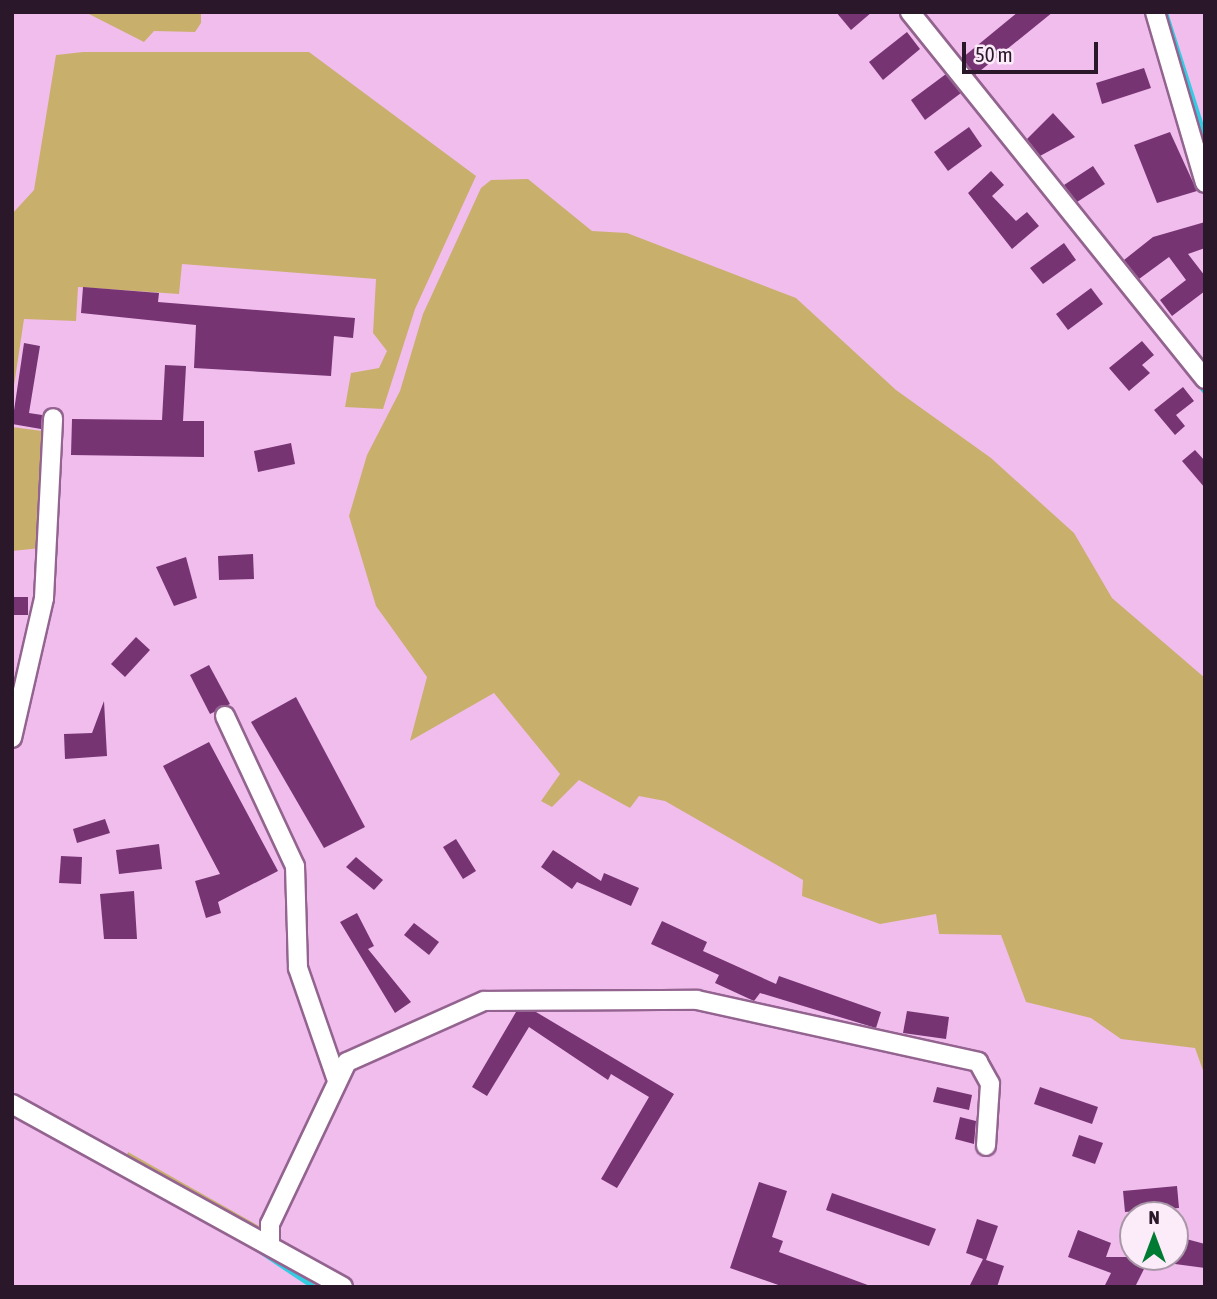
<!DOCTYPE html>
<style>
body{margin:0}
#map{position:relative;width:1217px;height:1299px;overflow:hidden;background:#f1bded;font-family:"Asap Condensed",sans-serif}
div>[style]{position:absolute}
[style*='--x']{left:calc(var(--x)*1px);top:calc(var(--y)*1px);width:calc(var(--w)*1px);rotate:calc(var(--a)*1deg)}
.green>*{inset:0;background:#c9af6c}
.stream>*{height:5px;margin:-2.5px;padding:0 2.5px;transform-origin:2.5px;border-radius:2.5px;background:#33cce2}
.building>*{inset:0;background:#763473}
.roads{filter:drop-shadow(2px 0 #93648f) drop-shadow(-2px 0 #93648f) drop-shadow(0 2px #93648f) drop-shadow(0 -2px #93648f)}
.minor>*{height:18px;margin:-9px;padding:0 9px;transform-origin:9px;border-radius:9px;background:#fff}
span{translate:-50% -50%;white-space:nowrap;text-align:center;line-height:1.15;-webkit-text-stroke:7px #fcecfa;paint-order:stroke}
.frame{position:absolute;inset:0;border:14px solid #2a1729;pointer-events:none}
.north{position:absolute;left:1119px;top:1201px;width:70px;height:70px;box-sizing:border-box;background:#fcecfa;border:2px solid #a897a6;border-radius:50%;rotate:0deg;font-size:19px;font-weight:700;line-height:28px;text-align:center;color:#2a1729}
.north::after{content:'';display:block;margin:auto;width:24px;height:32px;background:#007b33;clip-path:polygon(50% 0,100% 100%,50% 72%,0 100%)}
.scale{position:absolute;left:962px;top:42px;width:136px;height:32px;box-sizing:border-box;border:4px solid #2a1729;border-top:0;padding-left:9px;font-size:21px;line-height:24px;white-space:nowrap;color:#2a1729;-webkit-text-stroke:5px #fcecfa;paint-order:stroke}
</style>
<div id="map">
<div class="green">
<div style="clip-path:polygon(85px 12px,201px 12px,201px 23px,195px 32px,154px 31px,144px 42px)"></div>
<div style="clip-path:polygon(83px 52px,309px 52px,476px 176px,415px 309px,383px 409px,345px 407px,351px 373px,379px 368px,387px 351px,373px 333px,376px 279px,182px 264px,179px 294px,78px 287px,76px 321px,24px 319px,12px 399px,12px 214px,34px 190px,56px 55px)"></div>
<div style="clip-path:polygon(528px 179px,592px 231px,627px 233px,796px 298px,896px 390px,991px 458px,1074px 533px,1112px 598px,1205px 678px,1205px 1076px,1195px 1048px,1121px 1039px,1091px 1018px,1026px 1002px,1001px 935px,939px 934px,936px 914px,880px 924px,802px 896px,803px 880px,665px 801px,639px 796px,630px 808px,579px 780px,552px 807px,541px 801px,560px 774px,494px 693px,410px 741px,427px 677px,376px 606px,349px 516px,367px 455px,400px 391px,423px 314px,481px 188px,491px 180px)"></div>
<div style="clip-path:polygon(12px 427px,42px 431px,41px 548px,12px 551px)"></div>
<div style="clip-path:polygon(128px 1152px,259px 1226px,259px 1234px,126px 1159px)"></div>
</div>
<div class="stream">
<div style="--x:1165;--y:12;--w:132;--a:72.4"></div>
<div style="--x:1197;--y:382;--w:13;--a:51"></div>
<div style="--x:257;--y:1249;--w:69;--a:33.7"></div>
</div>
<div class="building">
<div style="clip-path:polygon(836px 12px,872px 12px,851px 30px)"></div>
<div style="clip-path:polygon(1018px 12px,1053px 12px,975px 75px,962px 58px)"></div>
<div style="clip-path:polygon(907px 32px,920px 49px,883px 80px,869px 62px)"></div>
<div style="clip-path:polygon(1144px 68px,1151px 88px,1102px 104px,1096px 83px)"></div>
<div style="clip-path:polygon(946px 74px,961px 93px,925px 120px,911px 100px)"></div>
<div style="clip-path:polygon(1053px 113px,1075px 137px,1040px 156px,1027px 139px)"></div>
<div style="clip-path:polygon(969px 127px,982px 146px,948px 171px,934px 152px)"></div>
<div style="clip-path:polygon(1170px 132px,1197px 191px,1157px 203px,1134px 145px)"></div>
<div style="clip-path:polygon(1093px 166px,1105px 184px,1077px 202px,1064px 185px)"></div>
<div style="clip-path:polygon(991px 171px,1004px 185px,992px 196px,1016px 221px,1027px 212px,1039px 226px,1012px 249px,968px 193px)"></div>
<div style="clip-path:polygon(1205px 222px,1205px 248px,1188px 254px,1205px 276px,1205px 291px,1172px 316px,1160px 300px,1186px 280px,1169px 257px,1139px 279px,1124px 260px,1153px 237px)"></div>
<div style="clip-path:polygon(1064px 243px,1076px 260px,1043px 284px,1030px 268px)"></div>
<div style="clip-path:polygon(83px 287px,159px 293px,158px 302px,355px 318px,353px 338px,334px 336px,331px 376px,194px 368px,196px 325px,81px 313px)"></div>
<div style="clip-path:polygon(1091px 288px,1103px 304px,1068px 330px,1056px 314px)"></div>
<div style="clip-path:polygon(1142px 341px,1154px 355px,1142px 365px,1150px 373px,1129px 391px,1109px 368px)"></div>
<div style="clip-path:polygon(24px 343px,40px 346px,29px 413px,42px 415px,41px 429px,12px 424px)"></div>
<div style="clip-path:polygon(165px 365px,186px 366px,183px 421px,204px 421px,204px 457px,71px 455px,72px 419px,162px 420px)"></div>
<div style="clip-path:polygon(1183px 387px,1194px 401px,1176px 415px,1185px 426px,1175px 435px,1154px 410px)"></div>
<div style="clip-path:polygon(291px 443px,295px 464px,258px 472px,254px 451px)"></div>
<div style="clip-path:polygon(1195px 450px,1205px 461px,1205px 488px,1182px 461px)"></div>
<div style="clip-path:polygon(253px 554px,254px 579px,219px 580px,218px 556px)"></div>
<div style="clip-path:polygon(186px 557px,197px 598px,174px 606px,156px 567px)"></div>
<div style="clip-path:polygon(12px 597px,28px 597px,28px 615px,12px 615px)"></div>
<div style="clip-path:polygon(136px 637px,150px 650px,125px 677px,111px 664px)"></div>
<div style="clip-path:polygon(209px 665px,230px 704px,210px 714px,190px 675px)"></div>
<div style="clip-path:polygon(296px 697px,365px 827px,324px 848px,251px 722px)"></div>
<div style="clip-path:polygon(104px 701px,107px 756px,65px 759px,64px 734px,92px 733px)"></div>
<div style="clip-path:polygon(209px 742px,278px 871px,218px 902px,221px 913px,206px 918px,195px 881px,220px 874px,163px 766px)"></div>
<div style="clip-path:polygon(105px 819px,110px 833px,77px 843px,73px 829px)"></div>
<div style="clip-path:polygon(456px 839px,476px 871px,463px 879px,443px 847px)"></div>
<div style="clip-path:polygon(159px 844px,162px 869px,119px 874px,116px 850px)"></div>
<div style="clip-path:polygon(553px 850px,601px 881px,604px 873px,639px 888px,631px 906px,577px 882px,572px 889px,541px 867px)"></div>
<div style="clip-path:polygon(61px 856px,82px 857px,81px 884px,59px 883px)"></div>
<div style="clip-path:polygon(356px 857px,383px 880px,374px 890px,346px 867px)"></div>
<div style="clip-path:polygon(134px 891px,137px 939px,104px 939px,100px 894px)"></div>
<div style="clip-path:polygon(357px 913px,374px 946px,368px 949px,411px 1002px,395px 1013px,340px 922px)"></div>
<div style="clip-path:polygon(662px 921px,707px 942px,703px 951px,776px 984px,779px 976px,881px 1012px,876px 1028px,760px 993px,754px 1001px,715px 983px,719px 975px,651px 944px)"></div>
<div style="clip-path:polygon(414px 923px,439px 942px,429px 955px,404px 935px)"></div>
<div style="clip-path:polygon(907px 1011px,949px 1017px,946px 1039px,903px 1033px)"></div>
<div style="clip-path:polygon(516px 1012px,536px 1012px,674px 1094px,617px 1188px,601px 1179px,649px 1097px,611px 1074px,608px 1080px,529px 1027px,487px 1096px,472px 1087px)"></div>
<div style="clip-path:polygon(937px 1087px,972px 1095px,969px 1110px,933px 1102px)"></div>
<div style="clip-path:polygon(1040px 1087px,1098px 1107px,1092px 1124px,1034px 1104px)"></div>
<div style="clip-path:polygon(960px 1117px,976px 1121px,974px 1144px,955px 1139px)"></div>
<div style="clip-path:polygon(1079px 1135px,1103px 1143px,1095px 1164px,1072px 1156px)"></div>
<div style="clip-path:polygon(759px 1182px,787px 1191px,772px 1237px,783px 1241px,779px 1252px,873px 1287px,784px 1287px,730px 1268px)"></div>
<div style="clip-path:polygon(1177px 1186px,1179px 1208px,1125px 1212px,1123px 1191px)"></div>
<div style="clip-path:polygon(832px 1193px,936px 1229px,929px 1246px,826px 1210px)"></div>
<div style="clip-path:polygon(977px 1219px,998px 1226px,986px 1260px,1004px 1266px,997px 1287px,969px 1287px,983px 1259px,966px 1253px)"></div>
<div style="clip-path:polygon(1078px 1230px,1111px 1243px,1106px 1257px,1150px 1257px,1135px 1287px,1104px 1287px,1111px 1273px,1068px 1257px)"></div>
<div style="clip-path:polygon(1175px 1236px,1205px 1244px,1205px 1268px,1175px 1264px)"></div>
</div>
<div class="roads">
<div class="minor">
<div style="--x:910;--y:12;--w:471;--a:51.2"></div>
<div style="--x:1155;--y:12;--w:178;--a:73.7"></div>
<div style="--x:225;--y:716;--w:166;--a:65"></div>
<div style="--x:295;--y:866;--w:102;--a:88.3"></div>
<div style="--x:298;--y:968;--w:116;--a:70.9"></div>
<div style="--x:12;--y:738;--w:144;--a:-77.1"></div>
<div style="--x:44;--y:598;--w:180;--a:-87.1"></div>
<div style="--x:12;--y:1104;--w:378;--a:28.9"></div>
<div style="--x:270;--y:1246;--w:22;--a:-90"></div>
<div style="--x:270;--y:1224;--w:179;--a:-64.6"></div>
<div style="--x:347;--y:1062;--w:150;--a:-24"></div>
<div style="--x:484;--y:1001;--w:213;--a:-0.3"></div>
<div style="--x:697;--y:1000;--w:288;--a:12.4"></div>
<div style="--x:978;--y:1062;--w:25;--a:61"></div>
<div style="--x:990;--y:1084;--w:62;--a:93.7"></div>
</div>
</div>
<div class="frame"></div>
<div class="north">N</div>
<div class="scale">50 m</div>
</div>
